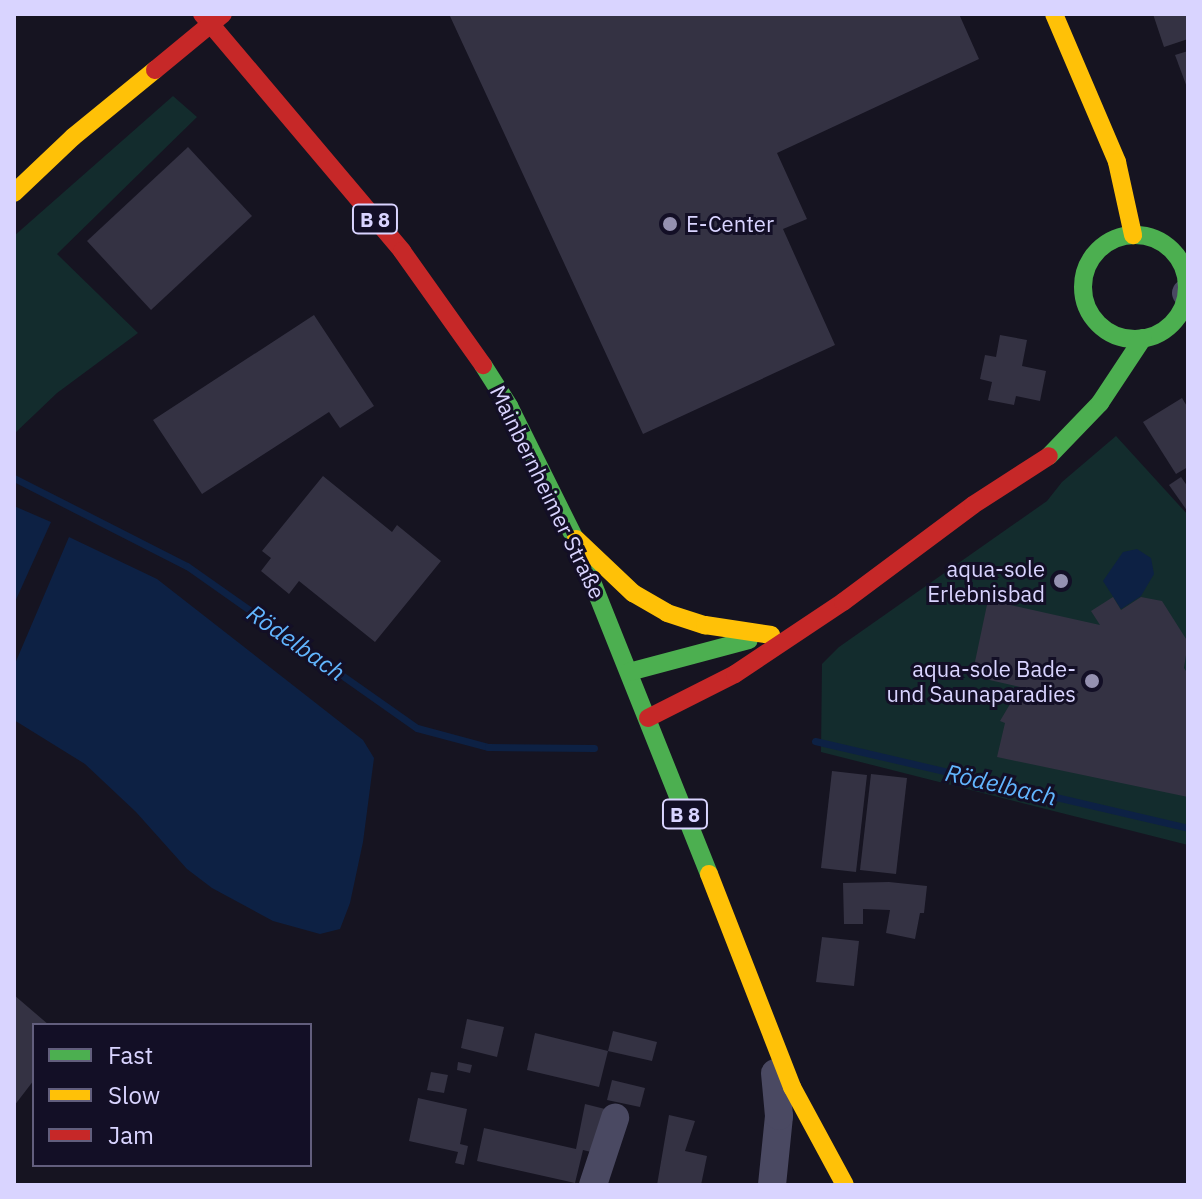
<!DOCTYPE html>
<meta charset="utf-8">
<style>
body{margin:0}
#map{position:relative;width:1202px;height:1199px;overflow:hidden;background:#161421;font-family:"IBM Plex Sans",sans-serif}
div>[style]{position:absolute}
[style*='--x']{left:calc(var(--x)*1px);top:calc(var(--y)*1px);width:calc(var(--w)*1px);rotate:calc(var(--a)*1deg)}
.green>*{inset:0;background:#132c2d}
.water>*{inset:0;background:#0d2144}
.stream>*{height:7px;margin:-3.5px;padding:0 3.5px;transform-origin:3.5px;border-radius:3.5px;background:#0d2144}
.building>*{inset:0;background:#343243}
.street>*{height:28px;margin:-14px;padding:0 14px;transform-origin:14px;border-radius:14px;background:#4a4962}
.fast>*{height:18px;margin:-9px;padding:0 9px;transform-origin:9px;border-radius:9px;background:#4caf50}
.fast>.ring{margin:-9px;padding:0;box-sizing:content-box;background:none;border:18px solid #4caf50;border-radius:50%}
.slow>*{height:18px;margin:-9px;padding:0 9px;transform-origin:9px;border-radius:9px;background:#ffc107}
.jam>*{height:18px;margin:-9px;padding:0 9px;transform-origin:9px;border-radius:9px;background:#c62828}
.jam-bridge>*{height:18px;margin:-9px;padding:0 9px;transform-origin:9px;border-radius:9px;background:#c62828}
.dots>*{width:22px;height:22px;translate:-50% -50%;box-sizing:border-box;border:4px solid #130f26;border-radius:50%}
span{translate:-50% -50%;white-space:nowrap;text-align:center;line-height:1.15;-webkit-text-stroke:6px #130f26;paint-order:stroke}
.shield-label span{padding:2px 6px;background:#130f26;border:2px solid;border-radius:6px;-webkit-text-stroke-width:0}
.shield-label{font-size:20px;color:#d9d4ff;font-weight:700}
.poi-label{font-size:22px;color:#d9d4ff}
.left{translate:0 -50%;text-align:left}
.right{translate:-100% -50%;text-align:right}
.street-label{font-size:22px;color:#d9d4ff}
.water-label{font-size:24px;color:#62b6ff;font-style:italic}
.frame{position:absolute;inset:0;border:16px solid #d9d4ff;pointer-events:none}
.legend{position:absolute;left:32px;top:1023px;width:280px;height:144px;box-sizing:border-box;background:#130f26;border:2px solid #625e7d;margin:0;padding:10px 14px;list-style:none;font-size:24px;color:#d9d4ff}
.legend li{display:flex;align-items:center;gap:16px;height:40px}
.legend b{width:40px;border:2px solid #625e7d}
</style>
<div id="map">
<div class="green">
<div style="clip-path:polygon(173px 96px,197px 117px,57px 254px,138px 333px,57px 393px,14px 434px,14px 236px)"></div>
<div style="clip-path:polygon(1116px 436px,1188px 515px,1188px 845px,821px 752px,822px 664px,839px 647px,1047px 501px,1062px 482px)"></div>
</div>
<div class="water">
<div style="clip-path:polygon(14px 506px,51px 522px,14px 604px)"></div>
<div style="clip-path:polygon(69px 537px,157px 579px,363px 740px,374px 758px,363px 842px,350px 903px,340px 929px,320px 934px,273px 921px,212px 888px,187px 869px,136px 812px,85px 764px,14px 720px,14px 666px)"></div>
<div style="clip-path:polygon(1137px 549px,1151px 558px,1154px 574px,1141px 596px,1121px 609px,1103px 581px,1123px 552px)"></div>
</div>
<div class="stream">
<div style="--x:14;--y:478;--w:194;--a:27"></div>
<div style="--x:187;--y:566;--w:281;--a:35.2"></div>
<div style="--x:417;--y:728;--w:73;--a:15"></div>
<div style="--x:488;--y:747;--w:106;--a:0.5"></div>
<div style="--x:815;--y:741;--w:383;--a:13.1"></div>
</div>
<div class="building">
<div style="clip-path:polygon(449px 14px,959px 14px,979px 59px,777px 153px,807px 219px,783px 229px,835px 345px,643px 434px)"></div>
<div style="clip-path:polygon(1153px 14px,1188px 14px,1188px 39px,1164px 47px)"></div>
<div style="clip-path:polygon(1188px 51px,1188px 90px,1175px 55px)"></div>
<div style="clip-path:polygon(188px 147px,252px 216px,151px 310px,87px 241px)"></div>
<div style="clip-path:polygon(314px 315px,374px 406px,340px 428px,329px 412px,202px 494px,153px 420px)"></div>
<div style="clip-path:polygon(1000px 335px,1027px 340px,1022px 366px,1046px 371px,1040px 401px,1016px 396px,1014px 405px,988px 400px,992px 382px,980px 379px,985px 355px,996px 357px)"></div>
<div style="clip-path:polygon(1182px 398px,1188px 408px,1188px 467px,1176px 474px,1143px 422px)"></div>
<div style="clip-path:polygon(323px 476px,392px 532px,397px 525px,441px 561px,375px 642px,299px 581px,289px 594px,261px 571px,271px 558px,262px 551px)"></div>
<div style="clip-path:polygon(1181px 477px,1188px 487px,1188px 512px,1169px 485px)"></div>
<div style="clip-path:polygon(1113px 597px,1121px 610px,1141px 597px,1162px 601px,1188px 642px,1184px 668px,1188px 674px,1188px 797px,997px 757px,1005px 723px,1000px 721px,1020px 687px,972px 676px,988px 600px,1100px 625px,1091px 611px)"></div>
<div style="clip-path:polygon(832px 771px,867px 775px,856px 872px,821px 868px)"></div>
<div style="clip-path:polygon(871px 774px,907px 778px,896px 874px,860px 870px)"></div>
<div style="clip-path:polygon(889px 882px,927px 886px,924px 913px,920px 913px,915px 939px,886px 933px,890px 910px,863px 909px,863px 924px,844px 924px,843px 883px)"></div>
<div style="clip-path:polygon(822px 937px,859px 941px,854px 986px,816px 982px)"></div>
<div style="clip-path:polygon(14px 995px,49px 1025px,34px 1025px,34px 1080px,14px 1106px)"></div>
<div style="clip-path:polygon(467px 1019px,504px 1027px,497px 1057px,461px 1048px)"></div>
<div style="clip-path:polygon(613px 1031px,657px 1042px,652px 1061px,608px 1051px)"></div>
<div style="clip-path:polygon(535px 1033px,608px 1051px,599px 1087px,527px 1070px)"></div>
<div style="clip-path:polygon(458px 1062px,472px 1065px,470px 1073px,457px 1070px)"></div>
<div style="clip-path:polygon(431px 1072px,448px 1075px,444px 1093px,427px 1090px)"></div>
<div style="clip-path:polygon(612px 1080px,645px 1088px,640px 1107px,607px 1100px)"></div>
<div style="clip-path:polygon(418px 1098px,467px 1109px,460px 1144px,468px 1146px,464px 1165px,455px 1163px,458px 1152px,409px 1141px)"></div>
<div style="clip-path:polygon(585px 1104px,605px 1109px,595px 1153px,583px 1150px,575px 1183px,477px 1161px,484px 1128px,576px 1149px)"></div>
<div style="clip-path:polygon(669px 1115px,695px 1121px,685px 1151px,707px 1156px,701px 1185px,657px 1185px)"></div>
</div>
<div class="street">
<div style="--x:1186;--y:293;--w:2;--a:27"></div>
<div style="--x:593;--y:1185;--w:71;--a:-71.8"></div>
<div style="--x:772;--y:1185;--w:69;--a:-84.2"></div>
<div style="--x:779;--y:1116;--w:43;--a:-95.3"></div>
</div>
<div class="fast">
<div class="ring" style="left:1083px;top:235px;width:86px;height:86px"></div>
<div style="--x:483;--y:365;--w:49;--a:57.6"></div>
<div style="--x:509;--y:406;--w:148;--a:63.6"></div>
<div style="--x:575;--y:539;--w:361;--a:68.2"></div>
<div style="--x:1049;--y:456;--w:74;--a:-46.1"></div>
<div style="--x:1100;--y:403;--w:78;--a:-56.5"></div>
<div style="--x:629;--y:672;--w:124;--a:-14.9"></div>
</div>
<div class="slow">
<div style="--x:1054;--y:14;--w:161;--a:66.9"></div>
<div style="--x:1117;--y:162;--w:75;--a:77.6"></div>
<div style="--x:14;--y:193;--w:81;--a:-43.5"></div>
<div style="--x:73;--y:137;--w:106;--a:-39.3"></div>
<div style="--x:576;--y:539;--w:79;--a:43.5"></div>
<div style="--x:633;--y:593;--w:39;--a:30"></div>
<div style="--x:667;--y:613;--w:40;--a:18"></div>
<div style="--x:705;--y:625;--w:67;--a:8.6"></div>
<div style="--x:709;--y:874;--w:229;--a:68.7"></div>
<div style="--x:792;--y:1087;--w:111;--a:61.6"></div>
</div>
<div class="jam">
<div style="--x:202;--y:14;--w:310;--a:49.8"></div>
<div style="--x:402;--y:251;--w:140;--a:54.6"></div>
<div style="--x:648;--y:718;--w:97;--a:-26.8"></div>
<div style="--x:735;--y:674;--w:130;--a:-33.7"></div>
<div style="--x:843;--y:602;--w:162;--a:-36.7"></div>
<div style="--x:973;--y:505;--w:90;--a:-32.8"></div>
</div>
<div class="jam-bridge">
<div style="--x:155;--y:70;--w:88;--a:-39.5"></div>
</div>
<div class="dots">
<div style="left:670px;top:224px;background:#9591b1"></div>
<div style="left:1061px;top:581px;background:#9591b1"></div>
<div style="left:1092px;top:681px;background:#9591b1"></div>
</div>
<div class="shield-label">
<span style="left:375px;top:219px">B 8</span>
<span style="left:685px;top:814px">B 8</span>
</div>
<div class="poi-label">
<span class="left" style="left:686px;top:224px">E-Center</span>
<span class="right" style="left:1045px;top:581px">aqua-sole<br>Erlebnisbad</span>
<span class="right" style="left:1076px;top:681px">aqua-sole Bade-<br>und Saunaparadies</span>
</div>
<div class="street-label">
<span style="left:548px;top:492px;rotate:64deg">Mainbernheimer Straße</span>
</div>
<div class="water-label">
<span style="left:296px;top:643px;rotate:35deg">Rödelbach</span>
<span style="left:1001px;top:785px;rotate:13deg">Rödelbach</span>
</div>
<div class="frame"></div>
<ul class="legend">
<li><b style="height:10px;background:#4caf50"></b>Fast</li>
<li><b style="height:10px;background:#ffc107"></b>Slow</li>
<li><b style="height:10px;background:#c62828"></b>Jam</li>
</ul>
</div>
